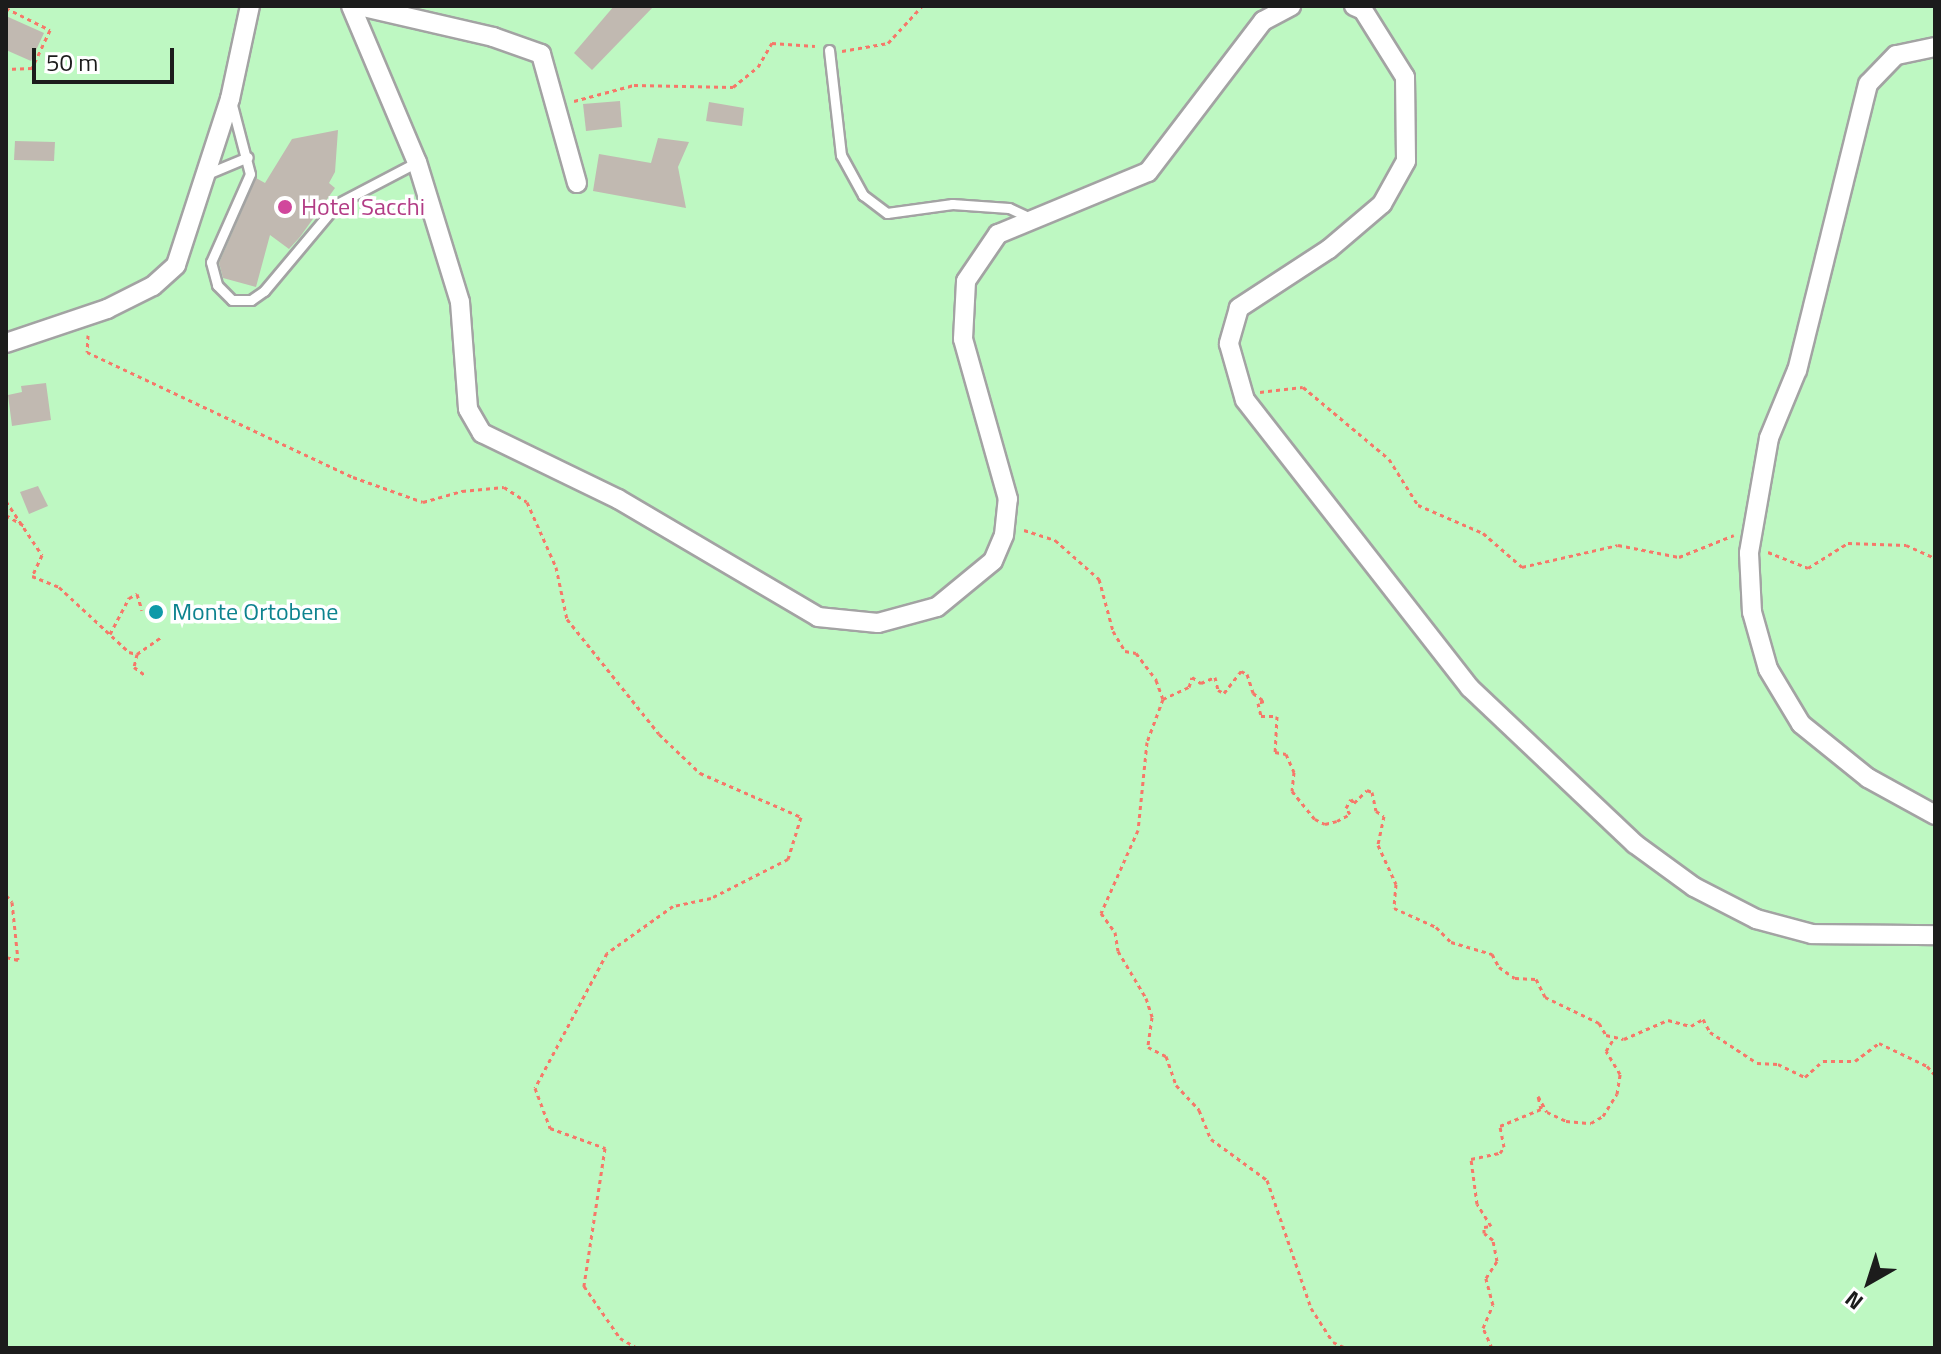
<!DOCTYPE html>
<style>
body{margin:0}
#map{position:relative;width:1941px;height:1354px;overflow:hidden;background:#ede9e1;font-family:"Titillium Web",sans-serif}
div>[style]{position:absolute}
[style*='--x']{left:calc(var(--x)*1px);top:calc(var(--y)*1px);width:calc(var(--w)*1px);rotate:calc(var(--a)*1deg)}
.park>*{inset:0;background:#bef8c2}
.building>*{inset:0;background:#c1b9b1}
.path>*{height:3px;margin-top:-1.5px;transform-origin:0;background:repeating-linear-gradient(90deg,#f67869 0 4px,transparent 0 8px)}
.roads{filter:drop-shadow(2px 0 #a3a3a3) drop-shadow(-2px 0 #a3a3a3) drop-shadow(0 2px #a3a3a3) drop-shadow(0 -2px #a3a3a3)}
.lane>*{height:9px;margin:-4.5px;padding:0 4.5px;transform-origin:4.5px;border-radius:4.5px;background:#fff}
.street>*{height:18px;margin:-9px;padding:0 9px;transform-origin:9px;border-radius:9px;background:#fff}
.dots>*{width:22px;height:22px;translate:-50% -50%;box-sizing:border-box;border:4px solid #fff;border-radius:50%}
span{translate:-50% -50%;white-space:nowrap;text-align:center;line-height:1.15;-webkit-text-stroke:7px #fff;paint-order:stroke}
.hotel-label{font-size:24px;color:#b23c85}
.left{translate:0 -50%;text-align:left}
.culture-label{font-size:24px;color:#0d838f}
.frame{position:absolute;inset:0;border:8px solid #1c1c1c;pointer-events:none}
.north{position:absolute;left:1829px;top:1242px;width:80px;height:80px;-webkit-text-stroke:6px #fff;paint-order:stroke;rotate:219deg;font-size:22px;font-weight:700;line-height:32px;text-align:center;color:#1c1c1c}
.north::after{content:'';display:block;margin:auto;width:28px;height:36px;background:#1c1c1c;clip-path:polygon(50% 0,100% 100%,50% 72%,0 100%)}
.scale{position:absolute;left:32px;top:48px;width:142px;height:36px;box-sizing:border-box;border:4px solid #1c1c1c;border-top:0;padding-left:10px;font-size:24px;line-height:28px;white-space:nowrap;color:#1c1c1c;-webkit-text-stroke:6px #fff;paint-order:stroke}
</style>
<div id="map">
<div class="park">
<div style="clip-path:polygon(6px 6px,1935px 6px,1935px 1348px,6px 1348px)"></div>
</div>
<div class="building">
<div style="clip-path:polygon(614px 6px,654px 6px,592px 70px,574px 53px)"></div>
<div style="clip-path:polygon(6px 16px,44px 33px,31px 61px,6px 50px)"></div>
<div style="clip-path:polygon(620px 101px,622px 127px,586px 131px,583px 104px)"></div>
<div style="clip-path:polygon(709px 102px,744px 108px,742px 126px,706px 121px)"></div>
<div style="clip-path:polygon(338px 130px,335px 172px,329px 183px,335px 188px,300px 237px,289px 249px,270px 235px,256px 287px,223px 278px,219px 263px,256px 178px,265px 183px,292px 139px)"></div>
<div style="clip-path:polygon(658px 138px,689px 142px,678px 167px,686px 208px,593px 191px,599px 154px,651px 163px)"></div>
<div style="clip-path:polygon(15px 141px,55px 142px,54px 161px,14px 160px)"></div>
<div style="clip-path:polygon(46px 383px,51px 420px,12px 426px,8px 395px,22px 392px,21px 386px)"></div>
<div style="clip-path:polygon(38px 486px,48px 506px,29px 514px,20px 492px)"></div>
</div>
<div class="path">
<div style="--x:6;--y:8;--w:49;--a:26.6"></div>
<div style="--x:50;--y:30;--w:42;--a:115.3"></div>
<div style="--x:32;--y:68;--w:26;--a:178"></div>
<div style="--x:842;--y:51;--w:47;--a:-9.9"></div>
<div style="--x:888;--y:43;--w:50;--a:-47.4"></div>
<div style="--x:574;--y:101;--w:62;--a:-14.9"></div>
<div style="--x:634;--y:85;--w:99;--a:1.2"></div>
<div style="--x:733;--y:87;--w:32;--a:-39"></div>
<div style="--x:758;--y:67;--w:28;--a:-60"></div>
<div style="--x:772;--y:43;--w:43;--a:4"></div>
<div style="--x:88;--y:335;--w:17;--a:93"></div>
<div style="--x:87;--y:352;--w:294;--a:25.2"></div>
<div style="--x:353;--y:477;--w:74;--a:19.7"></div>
<div style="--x:423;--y:502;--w:41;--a:-15.8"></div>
<div style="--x:462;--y:491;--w:42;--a:-5.4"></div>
<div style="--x:504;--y:487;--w:27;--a:33"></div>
<div style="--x:527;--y:502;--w:71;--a:66"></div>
<div style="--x:556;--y:567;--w:53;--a:78.1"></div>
<div style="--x:567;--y:619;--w:147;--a:51.3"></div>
<div style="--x:659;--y:734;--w:57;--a:43.6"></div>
<div style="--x:700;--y:773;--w:110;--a:23.5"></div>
<div style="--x:801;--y:817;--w:44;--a:107.2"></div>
<div style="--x:788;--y:859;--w:86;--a:153.1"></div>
<div style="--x:711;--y:898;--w:39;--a:168"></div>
<div style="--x:673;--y:906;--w:81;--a:144.5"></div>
<div style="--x:607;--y:953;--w:153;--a:118.1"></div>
<div style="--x:535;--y:1088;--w:43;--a:69.4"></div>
<div style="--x:550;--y:1128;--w:59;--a:20"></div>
<div style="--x:605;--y:1148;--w:140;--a:98.7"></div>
<div style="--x:584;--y:1286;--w:63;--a:55.3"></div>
<div style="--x:620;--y:1338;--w:20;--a:30"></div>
<div style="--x:1260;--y:392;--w:43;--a:-6.6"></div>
<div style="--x:1303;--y:387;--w:112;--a:39.9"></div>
<div style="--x:1389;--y:459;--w:54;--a:57.8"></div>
<div style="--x:1418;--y:505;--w:71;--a:23.3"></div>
<div style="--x:1483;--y:533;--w:52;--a:41.1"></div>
<div style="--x:1522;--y:567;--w:98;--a:-12.9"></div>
<div style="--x:1618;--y:545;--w:62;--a:11.1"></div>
<div style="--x:1679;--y:557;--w:59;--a:-21.8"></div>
<div style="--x:6;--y:501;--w:65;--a:56.3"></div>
<div style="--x:42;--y:555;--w:23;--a:115"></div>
<div style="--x:32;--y:576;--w:29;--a:22"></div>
<div style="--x:59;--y:587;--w:96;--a:42.9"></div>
<div style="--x:129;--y:652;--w:8;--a:14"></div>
<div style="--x:137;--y:654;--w:29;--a:-35"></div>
<div style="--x:6;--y:515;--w:21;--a:31"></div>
<div style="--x:1024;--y:530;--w:33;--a:18"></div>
<div style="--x:1055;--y:540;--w:59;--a:41.6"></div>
<div style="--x:1099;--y:579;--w:54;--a:74.9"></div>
<div style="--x:1113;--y:631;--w:23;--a:59"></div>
<div style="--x:1125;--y:651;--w:11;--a:10"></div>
<div style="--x:1136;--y:653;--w:34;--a:53"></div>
<div style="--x:1156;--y:680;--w:20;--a:70"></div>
<div style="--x:1163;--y:699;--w:29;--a:-25"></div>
<div style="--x:1189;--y:687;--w:10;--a:-73"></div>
<div style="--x:1192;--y:677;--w:11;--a:34"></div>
<div style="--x:1201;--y:683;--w:15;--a:-23"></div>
<div style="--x:1215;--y:677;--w:13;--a:77"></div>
<div style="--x:1218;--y:690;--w:7;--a:27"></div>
<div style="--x:1224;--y:693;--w:28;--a:-52"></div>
<div style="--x:1241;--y:671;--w:7;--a:27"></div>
<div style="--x:1247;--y:674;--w:20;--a:72"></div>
<div style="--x:1253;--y:693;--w:14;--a:36"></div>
<div style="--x:1264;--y:701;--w:6;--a:162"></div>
<div style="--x:1258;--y:703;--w:13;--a:77"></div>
<div style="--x:1261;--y:716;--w:16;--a:0"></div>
<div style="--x:1277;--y:716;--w:36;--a:93"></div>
<div style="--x:1275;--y:752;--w:11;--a:10"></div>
<div style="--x:1286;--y:754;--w:20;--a:66"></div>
<div style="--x:1294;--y:772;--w:19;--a:96"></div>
<div style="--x:1292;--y:791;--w:36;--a:51"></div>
<div style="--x:1315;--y:819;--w:11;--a:27"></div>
<div style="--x:1325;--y:824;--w:12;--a:-14"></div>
<div style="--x:1337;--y:821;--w:15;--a:-28"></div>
<div style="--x:1350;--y:814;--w:7;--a:-124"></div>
<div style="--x:1346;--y:808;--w:10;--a:-61"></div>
<div style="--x:1351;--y:799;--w:5;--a:53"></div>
<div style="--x:1354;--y:803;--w:18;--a:-45"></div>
<div style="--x:1367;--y:790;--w:5;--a:22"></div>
<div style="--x:1372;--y:792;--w:19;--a:78"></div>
<div style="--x:1376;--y:811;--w:9;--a:32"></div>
<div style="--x:1384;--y:816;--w:30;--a:102"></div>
<div style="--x:1378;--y:845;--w:43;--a:65.2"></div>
<div style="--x:1396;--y:884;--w:24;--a:95"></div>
<div style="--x:1394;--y:908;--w:46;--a:24.3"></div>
<div style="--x:1436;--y:927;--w:21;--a:45"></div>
<div style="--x:1451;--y:942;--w:43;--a:16.3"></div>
<div style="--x:1492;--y:954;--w:15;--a:62"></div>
<div style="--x:1499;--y:967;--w:19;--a:35"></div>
<div style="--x:1515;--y:978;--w:21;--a:3"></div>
<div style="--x:1536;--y:979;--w:20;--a:63"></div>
<div style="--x:1545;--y:997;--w:60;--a:25.7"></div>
<div style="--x:1599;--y:1023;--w:14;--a:60"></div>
<div style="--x:1606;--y:1035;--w:18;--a:13"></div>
<div style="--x:1624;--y:1039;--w:48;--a:-23.4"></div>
<div style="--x:1668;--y:1020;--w:24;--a:15"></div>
<div style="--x:1691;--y:1026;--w:14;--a:-30"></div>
<div style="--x:1703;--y:1019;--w:15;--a:62"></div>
<div style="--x:1710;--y:1032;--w:56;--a:33.4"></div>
<div style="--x:1757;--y:1063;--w:21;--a:3"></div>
<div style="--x:1778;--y:1064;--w:30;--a:26"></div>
<div style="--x:1805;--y:1077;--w:24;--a:-42"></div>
<div style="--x:1823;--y:1061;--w:32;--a:0"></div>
<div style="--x:1855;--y:1061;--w:30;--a:-37"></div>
<div style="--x:1879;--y:1043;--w:53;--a:25.6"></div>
<div style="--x:1927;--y:1066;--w:12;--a:48"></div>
<div style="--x:1768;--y:552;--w:43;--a:21.8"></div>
<div style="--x:1808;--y:568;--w:47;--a:-32"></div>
<div style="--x:1848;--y:543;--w:58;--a:2"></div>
<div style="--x:1906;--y:545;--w:32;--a:24"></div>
<div style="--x:110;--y:634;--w:41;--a:-62.2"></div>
<div style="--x:129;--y:598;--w:9;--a:-27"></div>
<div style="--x:137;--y:594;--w:17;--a:73"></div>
<div style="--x:137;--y:654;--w:13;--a:103"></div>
<div style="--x:134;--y:667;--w:14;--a:36"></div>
<div style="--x:1163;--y:699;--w:46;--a:110.4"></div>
<div style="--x:1147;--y:742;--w:88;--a:95.8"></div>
<div style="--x:1138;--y:830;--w:91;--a:114"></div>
<div style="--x:1101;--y:913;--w:24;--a:54"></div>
<div style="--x:1115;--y:932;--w:19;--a:81"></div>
<div style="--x:1118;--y:951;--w:55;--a:59.2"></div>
<div style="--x:1146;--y:998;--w:20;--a:72"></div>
<div style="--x:1152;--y:1017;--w:30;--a:98"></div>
<div style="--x:1148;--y:1047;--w:20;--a:27"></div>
<div style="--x:1166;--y:1056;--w:31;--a:71"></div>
<div style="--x:1176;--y:1085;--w:34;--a:47"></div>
<div style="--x:1199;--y:1110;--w:31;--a:68"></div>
<div style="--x:1211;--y:1139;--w:69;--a:36.2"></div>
<div style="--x:1267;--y:1180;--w:135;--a:71"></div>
<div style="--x:1311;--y:1308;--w:40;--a:57.1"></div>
<div style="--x:1333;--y:1342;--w:14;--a:25"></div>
<div style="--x:6;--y:895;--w:9;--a:49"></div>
<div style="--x:12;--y:902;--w:58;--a:84.1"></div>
<div style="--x:18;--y:960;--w:12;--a:-166"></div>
<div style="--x:1492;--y:1348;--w:22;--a:-114"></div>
<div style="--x:1483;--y:1328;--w:25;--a:-67"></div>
<div style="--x:1493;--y:1305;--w:28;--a:-105"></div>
<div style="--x:1486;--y:1278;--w:20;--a:-57"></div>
<div style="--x:1497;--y:1261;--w:21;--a:-101"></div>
<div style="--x:1493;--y:1240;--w:11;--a:-142"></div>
<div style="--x:1484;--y:1233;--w:6;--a:-90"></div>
<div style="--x:1484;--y:1227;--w:7;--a:-8"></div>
<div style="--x:1491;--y:1226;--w:26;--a:-122"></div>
<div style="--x:1477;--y:1204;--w:45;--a:-97.6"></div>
<div style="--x:1471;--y:1159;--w:30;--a:-12"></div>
<div style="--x:1500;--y:1153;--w:7;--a:-56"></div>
<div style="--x:1504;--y:1147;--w:21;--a:-101"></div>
<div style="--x:1500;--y:1126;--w:44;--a:-22.5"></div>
<div style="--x:1541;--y:1109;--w:13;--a:-103"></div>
<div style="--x:1538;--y:1096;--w:18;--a:61"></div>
<div style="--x:1547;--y:1112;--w:21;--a:25"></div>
<div style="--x:1566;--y:1121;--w:25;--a:5"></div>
<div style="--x:1591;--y:1123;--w:14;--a:-30"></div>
<div style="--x:1603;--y:1116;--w:26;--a:-58"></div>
<div style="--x:1617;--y:1094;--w:20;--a:-81"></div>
<div style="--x:1620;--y:1074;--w:27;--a:-121"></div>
<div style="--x:1606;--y:1051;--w:15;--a:-58"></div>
</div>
<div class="roads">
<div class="lane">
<div style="--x:829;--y:50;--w:106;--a:83.5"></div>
<div style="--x:841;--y:155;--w:46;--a:61.2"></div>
<div style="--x:863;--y:195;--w:30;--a:37"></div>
<div style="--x:887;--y:213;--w:66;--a:-7.9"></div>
<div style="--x:952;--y:204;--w:57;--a:4"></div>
<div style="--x:1009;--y:208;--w:26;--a:25"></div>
<div style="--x:232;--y:105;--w:71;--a:75.4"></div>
<div style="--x:250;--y:174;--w:96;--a:113.9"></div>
<div style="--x:211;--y:262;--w:24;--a:75"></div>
<div style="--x:217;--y:285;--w:21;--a:45"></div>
<div style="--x:232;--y:300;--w:19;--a:0"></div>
<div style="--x:251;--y:300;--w:16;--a:-35"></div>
<div style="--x:264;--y:291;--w:114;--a:-50"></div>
<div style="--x:337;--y:204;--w:90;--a:-27.7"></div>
<div style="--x:207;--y:174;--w:44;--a:-22.5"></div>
</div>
<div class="street">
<div style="--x:351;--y:6;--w:169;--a:67.1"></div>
<div style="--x:417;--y:162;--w:146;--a:72.9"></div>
<div style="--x:460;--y:302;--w:107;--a:85.7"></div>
<div style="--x:468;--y:409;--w:28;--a:60"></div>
<div style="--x:482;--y:433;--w:151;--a:25.9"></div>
<div style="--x:618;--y:499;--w:232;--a:30.5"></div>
<div style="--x:818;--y:617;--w:60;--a:5.7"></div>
<div style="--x:878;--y:623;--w:61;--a:-15.2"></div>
<div style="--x:937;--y:607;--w:72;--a:-39.4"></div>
<div style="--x:993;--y:561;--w:28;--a:-67"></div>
<div style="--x:1004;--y:535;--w:36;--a:-84"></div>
<div style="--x:1008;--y:499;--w:166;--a:-105.7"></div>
<div style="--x:963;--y:339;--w:58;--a:-87"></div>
<div style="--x:966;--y:281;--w:57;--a:-55.8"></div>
<div style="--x:998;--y:234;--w:162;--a:-22.5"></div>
<div style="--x:1148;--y:172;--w:190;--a:-52.7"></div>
<div style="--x:1263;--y:21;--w:32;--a:-28"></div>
<div style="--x:359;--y:6;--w:138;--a:13"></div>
<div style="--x:493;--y:37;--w:51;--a:19.5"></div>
<div style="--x:541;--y:54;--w:134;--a:74.4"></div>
<div style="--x:1354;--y:6;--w:10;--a:24"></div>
<div style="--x:1363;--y:10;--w:79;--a:57.9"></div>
<div style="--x:1405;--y:77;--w:84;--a:89.3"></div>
<div style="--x:1406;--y:161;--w:49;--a:119.2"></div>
<div style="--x:1382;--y:204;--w:70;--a:139.7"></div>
<div style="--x:1329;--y:249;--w:108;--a:146.8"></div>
<div style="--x:1239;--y:308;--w:37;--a:106"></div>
<div style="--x:1229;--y:344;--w:58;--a:74.1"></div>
<div style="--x:1245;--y:400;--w:365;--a:52"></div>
<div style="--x:1470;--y:688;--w:227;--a:43.4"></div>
<div style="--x:1635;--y:844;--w:73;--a:36.1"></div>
<div style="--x:1694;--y:887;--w:70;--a:27.3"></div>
<div style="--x:1756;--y:919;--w:58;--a:15"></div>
<div style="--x:1812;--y:934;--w:123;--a:0.5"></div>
<div style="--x:1935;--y:47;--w:40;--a:168"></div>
<div style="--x:1896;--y:55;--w:40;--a:134"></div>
<div style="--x:1868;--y:84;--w:295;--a:103.9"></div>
<div style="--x:1797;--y:370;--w:74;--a:112.4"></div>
<div style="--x:1769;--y:438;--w:117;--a:99.9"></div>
<div style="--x:1749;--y:553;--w:59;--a:87.1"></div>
<div style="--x:1752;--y:612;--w:59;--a:74.3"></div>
<div style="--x:1768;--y:669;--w:64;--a:59"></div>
<div style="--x:1801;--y:724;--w:86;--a:38.9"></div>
<div style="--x:1868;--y:778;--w:77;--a:28.9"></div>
<div style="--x:6;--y:343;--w:107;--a:-18.6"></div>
<div style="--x:107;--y:309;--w:51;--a:-26.6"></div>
<div style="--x:153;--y:286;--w:31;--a:-42"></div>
<div style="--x:176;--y:265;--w:175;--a:-72"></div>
<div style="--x:230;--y:99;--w:95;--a:-77.9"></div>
</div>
</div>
<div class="dots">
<div style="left:285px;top:207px;background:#d1479c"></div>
<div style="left:156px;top:612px;background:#0f9aa8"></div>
</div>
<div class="hotel-label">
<span class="left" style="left:301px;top:207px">Hotel Sacchi</span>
</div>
<div class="culture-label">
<span class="left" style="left:172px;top:612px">Monte Ortobene</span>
</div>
<div class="frame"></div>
<div class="north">N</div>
<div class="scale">50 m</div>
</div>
